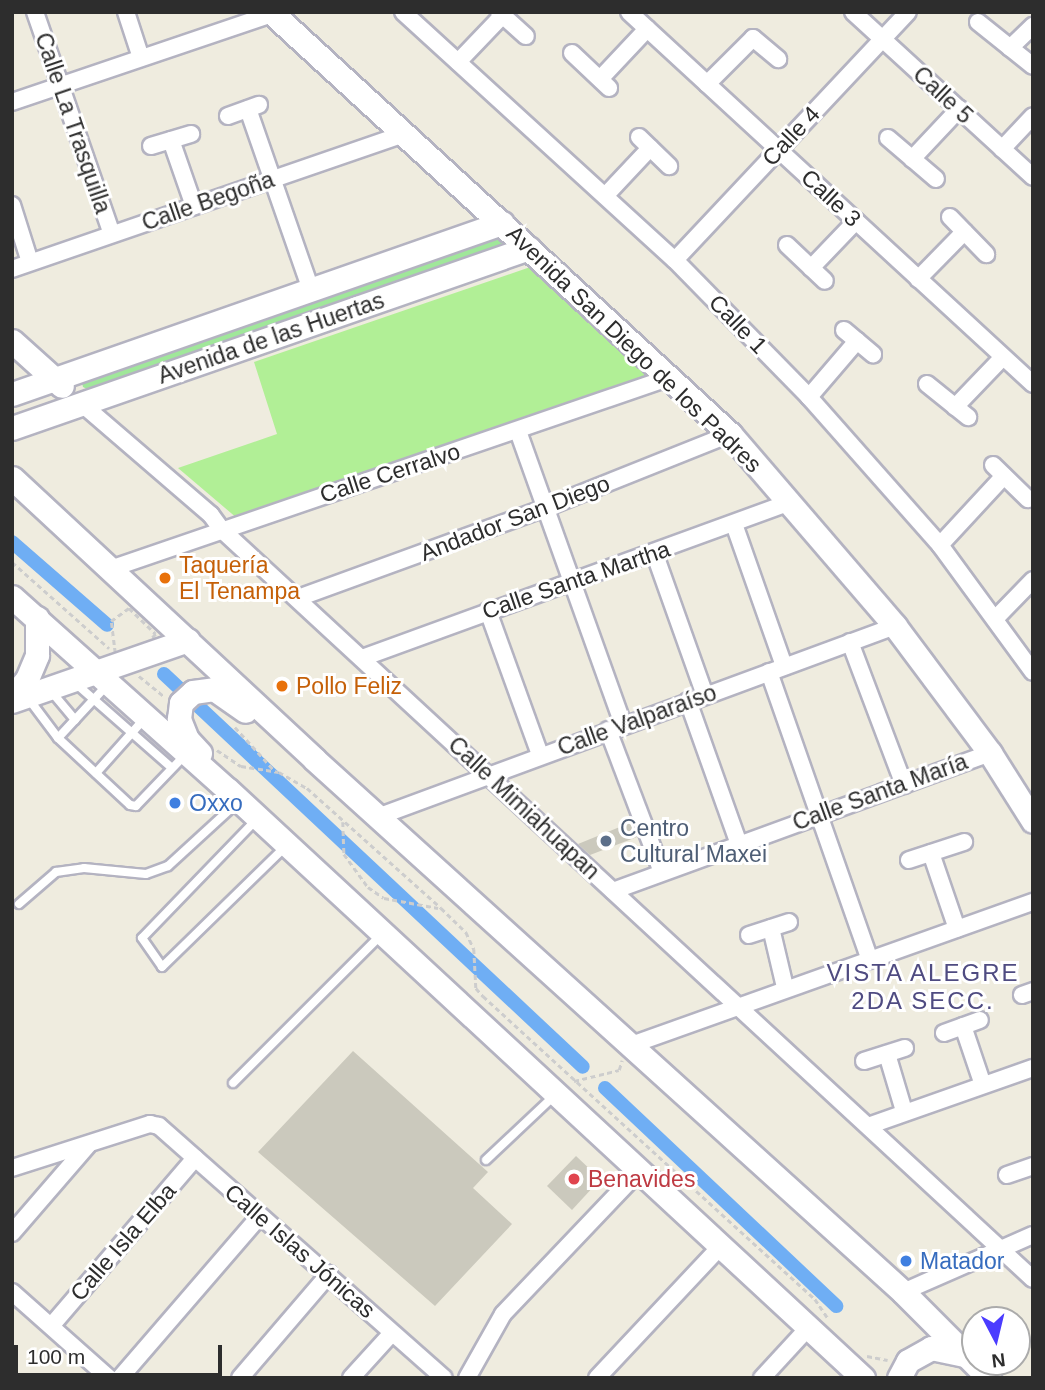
<!DOCTYPE html>
<meta charset="utf-8">
<style>
body{margin:0}
#map{position:relative;width:1045px;height:1390px;overflow:hidden;background:#efecdf;font-family:Helvetica,sans-serif}
div>[style]{position:absolute}
[style*='--x']{left:calc(var(--x)*1px);top:calc(var(--y)*1px);width:calc(var(--w)*1px);rotate:calc(var(--a)*1deg)}
.green>*{inset:0;background:#a0e79a}
.pitch>*{inset:0;background:#b1ef96}
.canal>*{height:14px;margin:-7px;padding:0 7px;transform-origin:7px;border-radius:7px;background:#6faef4}
.building>*{inset:0;background:#cbc9bd}
.path>*{height:2.5px;margin-top:-1.25px;transform-origin:0;background:repeating-linear-gradient(90deg,#cdcdcd 0 5px,transparent 0 8.5px)}
.roads{filter:drop-shadow(2px 0 #b4b3c1) drop-shadow(-2px 0 #b4b3c1) drop-shadow(0 2px #b4b3c1) drop-shadow(0 -2px #b4b3c1)}
.lane>*{height:8px;margin:-4px;padding:0 4px;transform-origin:4px;border-radius:4px;background:#fff}
.street>*{height:16px;margin:-8px;padding:0 8px;transform-origin:8px;border-radius:8px;background:#fff}
.secondary>*{height:23px;margin:-11.5px;padding:0 11.5px;transform-origin:11.5px;border-radius:11.5px;background:#fff}
.dots>*{width:19px;height:19px;translate:-50% -50%;box-sizing:border-box;border:4px solid #fff;border-radius:50%}
span{translate:-50% -50%;white-space:nowrap;text-align:center;line-height:1.15;-webkit-text-stroke:6px #fff;paint-order:stroke}
.street-label{font-size:23px;color:#2d2d2d}
.food-label{font-size:23px;color:#c56008}
.left{translate:0 -50%;text-align:left}
.shop-label{font-size:23px;color:#366cbe}
.service-label{font-size:23px;color:#4e5e75}
.health-label{font-size:23px;color:#be3a42}
.neighbourhood-label{font-size:24px;color:#4f4b81;letter-spacing:2px}
.frame{position:absolute;inset:0;border:14px solid #2d2d2d;pointer-events:none}
.north{position:absolute;left:961px;top:1306px;width:70px;height:70px;box-sizing:border-box;background:#fff;border:2px solid #ababab;border-radius:50%;rotate:173deg;font-size:19px;font-weight:700;line-height:28px;text-align:center;color:#2d2d2d}
.north::after{content:'';display:block;margin:auto;width:24px;height:32px;background:#4b3cff;clip-path:polygon(50% 0,100% 100%,50% 72%,0 100%)}
.scale{position:absolute;left:14px;top:1345px;width:208px;height:32px;box-sizing:border-box;border:4px solid #2d2d2d;border-top:0;padding-left:9px;font-size:21px;line-height:24px;white-space:nowrap;color:#2d2d2d;-webkit-text-stroke:5px #fff;paint-order:stroke}
</style>
<div id="map">
<div class="green">
<div style="clip-path:polygon(494px 231px,514px 247px,93px 392px,83px 387px,81px 379px)"></div>
</div>
<div class="pitch">
<div style="clip-path:polygon(539px 264px,661px 376px,238px 519px,178px 468px,277px 434px,254px 362px)"></div>
</div>
<div class="canal">
<div style="--x:12;--y:542;--w:126;--a:41.1"></div>
<div style="--x:164;--y:674;--w:574;--a:43.17"></div>
<div style="--x:605;--y:1088;--w:318;--a:43.3"></div>
</div>
<div class="building">
<div style="clip-path:polygon(632px 822px,637px 837px,590px 855px,578px 844px)"></div>
<div style="clip-path:polygon(353px 1051px,488px 1172px,473px 1188px,512px 1224px,435px 1306px,258px 1152px)"></div>
<div style="clip-path:polygon(576px 1156px,594px 1173px,595px 1185px,572px 1210px,547px 1186px)"></div>
</div>
<div class="path">
<div style="--x:12;--y:562;--w:130;--a:41.6"></div>
<div style="--x:129;--y:608;--w:37;--a:44"></div>
<div style="--x:156;--y:634;--w:13;--a:132"></div>
<div style="--x:147;--y:644;--w:33;--a:164"></div>
<div style="--x:115;--y:653;--w:32;--a:-97"></div>
<div style="--x:111;--y:621;--w:22;--a:-36"></div>
<div style="--x:139;--y:676;--w:32;--a:39"></div>
<div style="--x:235;--y:727;--w:58;--a:47.8"></div>
<div style="--x:217;--y:750;--w:29;--a:34"></div>
<div style="--x:241;--y:766;--w:38;--a:9"></div>
<div style="--x:279;--y:772;--w:32;--a:30"></div>
<div style="--x:307;--y:788;--w:180;--a:41.8"></div>
<div style="--x:441;--y:908;--w:35;--a:44"></div>
<div style="--x:466;--y:932;--w:19;--a:65"></div>
<div style="--x:474;--y:949;--w:39;--a:87"></div>
<div style="--x:476;--y:988;--w:11;--a:49"></div>
<div style="--x:483;--y:996;--w:449;--a:42.4"></div>
<div style="--x:815;--y:1299;--w:25;--a:56"></div>
<div style="--x:343;--y:822;--w:32;--a:88"></div>
<div style="--x:344;--y:854;--w:41;--a:54"></div>
<div style="--x:368;--y:887;--w:19;--a:35"></div>
<div style="--x:384;--y:898;--w:55;--a:10.5"></div>
<div style="--x:574;--y:1081;--w:46;--a:-13.7"></div>
<div style="--x:619;--y:1070;--w:10;--a:-73"></div>
<div style="--x:867;--y:1356;--w:21;--a:11"></div>
</div>
<div class="roads">
<div class="lane">
<div style="--x:74;--y:682;--w:130;--a:41.3"></div>
<div style="--x:50;--y:690;--w:39;--a:50"></div>
<div style="--x:28;--y:698;--w:50;--a:53.1"></div>
<div style="--x:58;--y:738;--w:98;--a:42.9"></div>
<div style="--x:130;--y:805;--w:6;--a:9"></div>
<div style="--x:136;--y:806;--w:71;--a:-46.1"></div>
<div style="--x:58;--y:738;--w:74;--a:-47.2"></div>
<div style="--x:96;--y:773;--w:74;--a:-48.3"></div>
<div style="--x:256;--y:820;--w:164;--a:134"></div>
<div style="--x:142;--y:938;--w:35;--a:55"></div>
<div style="--x:162;--y:967;--w:172;--a:-44.3"></div>
<div style="--x:19;--y:904;--w:49;--a:-40.9"></div>
<div style="--x:56;--y:872;--w:28;--a:-8"></div>
<div style="--x:84;--y:868;--w:62;--a:5.5"></div>
<div style="--x:146;--y:874;--w:23;--a:-20"></div>
<div style="--x:168;--y:866;--w:96;--a:-42.5"></div>
<div style="--x:233;--y:1083;--w:209;--a:-45"></div>
<div style="--x:486;--y:1160;--w:95;--a:-43.3"></div>
</div>
<div class="street">
<div style="--x:35;--y:12;--w:235;--a:70.9"></div>
<div style="--x:126;--y:12;--w:48;--a:71.9"></div>
<div style="--x:403;--y:12;--w:368;--a:42.4"></div>
<div style="--x:675;--y:260;--w:192;--a:45.6"></div>
<div style="--x:809;--y:397;--w:198;--a:48.5"></div>
<div style="--x:940;--y:545;--w:157;--a:53.8"></div>
<div style="--x:499;--y:12;--w:36;--a:42"></div>
<div style="--x:629;--y:12;--w:549;--a:42.64"></div>
<div style="--x:853;--y:12;--w:244;--a:42.5"></div>
<div style="--x:978;--y:22;--w:70;--a:38.7"></div>
<div style="--x:1010;--y:48;--w:32;--a:-44"></div>
<div style="--x:572;--y:53;--w:51;--a:43.4"></div>
<div style="--x:458;--y:62;--w:64;--a:-46.3"></div>
<div style="--x:600;--y:79;--w:69;--a:-46.8"></div>
<div style="--x:707;--y:84;--w:65;--a:-45"></div>
<div style="--x:753;--y:38;--w:33;--a:40"></div>
<div style="--x:12;--y:102;--w:274;--a:-18.7"></div>
<div style="--x:248;--y:109;--w:192;--a:70.8"></div>
<div style="--x:228;--y:116;--w:33;--a:-20"></div>
<div style="--x:639;--y:137;--w:42;--a:44"></div>
<div style="--x:888;--y:138;--w:63;--a:40.5"></div>
<div style="--x:171;--y:140;--w:70;--a:70.8"></div>
<div style="--x:151;--y:146;--w:42;--a:-16.7"></div>
<div style="--x:1002;--y:149;--w:45;--a:-46.8"></div>
<div style="--x:912;--y:159;--w:69;--a:-46.8"></div>
<div style="--x:605;--y:196;--w:66;--a:-46.8"></div>
<div style="--x:12;--y:205;--w:60;--a:72.5"></div>
<div style="--x:950;--y:217;--w:52;--a:45.8"></div>
<div style="--x:787;--y:245;--w:52;--a:43.5"></div>
<div style="--x:675;--y:260;--w:340;--a:-46.8"></div>
<div style="--x:811;--y:268;--w:65;--a:-46.2"></div>
<div style="--x:12;--y:269;--w:415;--a:-19"></div>
<div style="--x:918;--y:279;--w:66;--a:-45.6"></div>
<div style="--x:844;--y:330;--w:38;--a:40"></div>
<div style="--x:927;--y:384;--w:53;--a:38.8"></div>
<div style="--x:809;--y:397;--w:74;--a:-49.4"></div>
<div style="--x:82;--y:404;--w:170;--a:40.7"></div>
<div style="--x:211;--y:515;--w:17;--a:54"></div>
<div style="--x:221;--y:529;--w:1105;--a:42.73"></div>
<div style="--x:955;--y:407;--w:69;--a:-46.2"></div>
<div style="--x:518;--y:431;--w:312;--a:70.3"></div>
<div style="--x:993;--y:465;--w:49;--a:44.2"></div>
<div style="--x:734;--y:524;--w:151;--a:70.6"></div>
<div style="--x:940;--y:545;--w:94;--a:-47.2"></div>
<div style="--x:654;--y:552;--w:152;--a:70.4"></div>
<div style="--x:110;--y:569;--w:593;--a:-18.89"></div>
<div style="--x:298;--y:598;--w:263;--a:-20"></div>
<div style="--x:545;--y:508;--w:199;--a:-21.8"></div>
<div style="--x:488;--y:611;--w:153;--a:70.1"></div>
<div style="--x:996;--y:618;--w:53;--a:-45.8"></div>
<div style="--x:850;--y:642;--w:153;--a:69.3"></div>
<div style="--x:362;--y:658;--w:456;--a:-20"></div>
<div style="--x:769;--y:672;--w:303;--a:70.7"></div>
<div style="--x:688;--y:701;--w:152;--a:70.4"></div>
<div style="--x:608;--y:730;--w:152;--a:69.2"></div>
<div style="--x:380;--y:816;--w:549;--a:-20.25"></div>
<div style="--x:931;--y:853;--w:80;--a:71.1"></div>
<div style="--x:909;--y:860;--w:58;--a:-18.1"></div>
<div style="--x:613;--y:891;--w:401;--a:-20.1"></div>
<div style="--x:771;--y:928;--w:61;--a:76.7"></div>
<div style="--x:749;--y:935;--w:42;--a:-18"></div>
<div style="--x:1022;--y:995;--w:12;--a:-20"></div>
<div style="--x:963;--y:1026;--w:62;--a:71.3"></div>
<div style="--x:944;--y:1033;--w:38;--a:-20"></div>
<div style="--x:631;--y:1045;--w:427;--a:-19.6"></div>
<div style="--x:887;--y:1054;--w:59;--a:73.4"></div>
<div style="--x:864;--y:1061;--w:43;--a:-17.6"></div>
<div style="--x:868;--y:1126;--w:175;--a:-19.4"></div>
<div style="--x:12;--y:1168;--w:145;--a:-17.7"></div>
<div style="--x:150;--y:1124;--w:9;--a:13"></div>
<div style="--x:159;--y:1126;--w:380;--a:41.5"></div>
<div style="--x:1007;--y:1175;--w:28;--a:-19"></div>
<div style="--x:12;--y:1233;--w:116;--a:-49.2"></div>
<div style="--x:12;--y:1292;--w:130;--a:41.6"></div>
<div style="--x:903;--y:1292;--w:142;--a:-23.7"></div>
<div style="--x:52;--y:1325;--w:220;--a:-49.4"></div>
<div style="--x:120;--y:1378;--w:214;--a:-49.2"></div>
<div style="--x:240;--y:1378;--w:137;--a:-49.4"></div>
<div style="--x:351;--y:1378;--w:61;--a:-47.7"></div>
<div style="--x:467;--y:1378;--w:73;--a:-60.6"></div>
<div style="--x:503;--y:1314;--w:196;--a:-46.4"></div>
<div style="--x:597;--y:1378;--w:180;--a:-46.8"></div>
<div style="--x:762;--y:1378;--w:68;--a:-47.4"></div>
</div>
<div class="secondary">
<div style="--x:271;--y:12;--w:624;--a:42.6"></div>
<div style="--x:730;--y:434;--w:253;--a:49.3"></div>
<div style="--x:895;--y:626;--w:159;--a:53.2"></div>
<div style="--x:990;--y:753;--w:80;--a:57.7"></div>
<div style="--x:12;--y:341;--w:67;--a:42"></div>
<div style="--x:12;--y:394;--w:519;--a:-19.24"></div>
<div style="--x:12;--y:428;--w:547;--a:-19.2"></div>
<div style="--x:12;--y:478;--w:413;--a:42.9"></div>
<div style="--x:314;--y:759;--w:794;--a:42.14"></div>
<div style="--x:903;--y:1292;--w:122;--a:45"></div>
<div style="--x:12;--y:597;--w:288;--a:41.8"></div>
<div style="--x:227;--y:789;--w:867;--a:42.8"></div>
<div style="--x:12;--y:697;--w:23;--a:-50"></div>
<div style="--x:27;--y:679;--w:26;--a:-67"></div>
<div style="--x:37;--y:655;--w:37;--a:-90"></div>
<div style="--x:12;--y:701;--w:186;--a:-19.1"></div>
<div style="--x:200;--y:753;--w:19;--a:-133"></div>
<div style="--x:187;--y:739;--w:22;--a:-112"></div>
<div style="--x:179;--y:719;--w:16;--a:-83"></div>
<div style="--x:181;--y:703;--w:16;--a:-43"></div>
<div style="--x:193;--y:692;--w:21;--a:-8"></div>
<div style="--x:214;--y:689;--w:38;--a:35"></div>
<div style="--x:899;--y:1378;--w:19;--a:-62"></div>
<div style="--x:908;--y:1361;--w:26;--a:-29"></div>
<div style="--x:931;--y:1348;--w:34;--a:12"></div>
</div>
</div>
<div class="dots">
<div style="left:165px;top:578px;background:#e8710a"></div>
<div style="left:282px;top:686px;background:#e8710a"></div>
<div style="left:175px;top:803px;background:#3f7fe0"></div>
<div style="left:606px;top:841px;background:#5c6f8a"></div>
<div style="left:574px;top:1179px;background:#e0444e"></div>
<div style="left:906px;top:1261px;background:#3f7fe0"></div>
</div>
<div class="street-label">
<span style="left:943px;top:95px;rotate:43deg">Calle 5</span>
<span style="left:73px;top:123px;rotate:71deg">Calle La Trasquilla</span>
<span style="left:791px;top:136px;rotate:-47deg">Calle 4</span>
<span style="left:831px;top:198px;rotate:43deg">Calle 3</span>
<span style="left:208px;top:201px;rotate:-19deg">Calle Begoña</span>
<span style="left:738px;top:324px;rotate:46deg">Calle 1</span>
<span style="left:271px;top:338px;rotate:-19deg">Avenida de las Huertas</span>
<span style="left:634px;top:349px;rotate:44deg">Avenida San Diego de los Padres</span>
<span style="left:390px;top:473px;rotate:-18deg">Calle Cerralvo</span>
<span style="left:515px;top:518px;rotate:-21deg">Andador San Diego</span>
<span style="left:576px;top:580px;rotate:-19deg">Calle Santa Martha</span>
<span style="left:637px;top:720px;rotate:-20deg">Calle Valparaíso</span>
<span style="left:880px;top:792px;rotate:-20deg">Calle Santa María</span>
<span style="left:524px;top:808px;rotate:43deg">Calle Mimiahuapan</span>
<span style="left:123px;top:1242px;rotate:-49deg">Calle Isla Elba</span>
<span style="left:300px;top:1251px;rotate:41deg">Calle Islas Jónicas</span>
</div>
<div class="food-label">
<span class="left" style="left:179px;top:578px">Taquería<br>El Tenampa</span>
<span class="left" style="left:296px;top:686px">Pollo Feliz</span>
</div>
<div class="shop-label">
<span class="left" style="left:189px;top:803px">Oxxo</span>
<span class="left" style="left:920px;top:1261px">Matador</span>
</div>
<div class="service-label">
<span class="left" style="left:620px;top:841px">Centro<br>Cultural Maxei</span>
</div>
<div class="health-label">
<span class="left" style="left:588px;top:1179px">Benavides</span>
</div>
<div class="neighbourhood-label">
<span style="left:923px;top:987px">VISTA ALEGRE<br>2DA SECC.</span>
</div>
<div class="frame"></div>
<div class="north">N</div>
<div class="scale">100 m</div>
</div>
